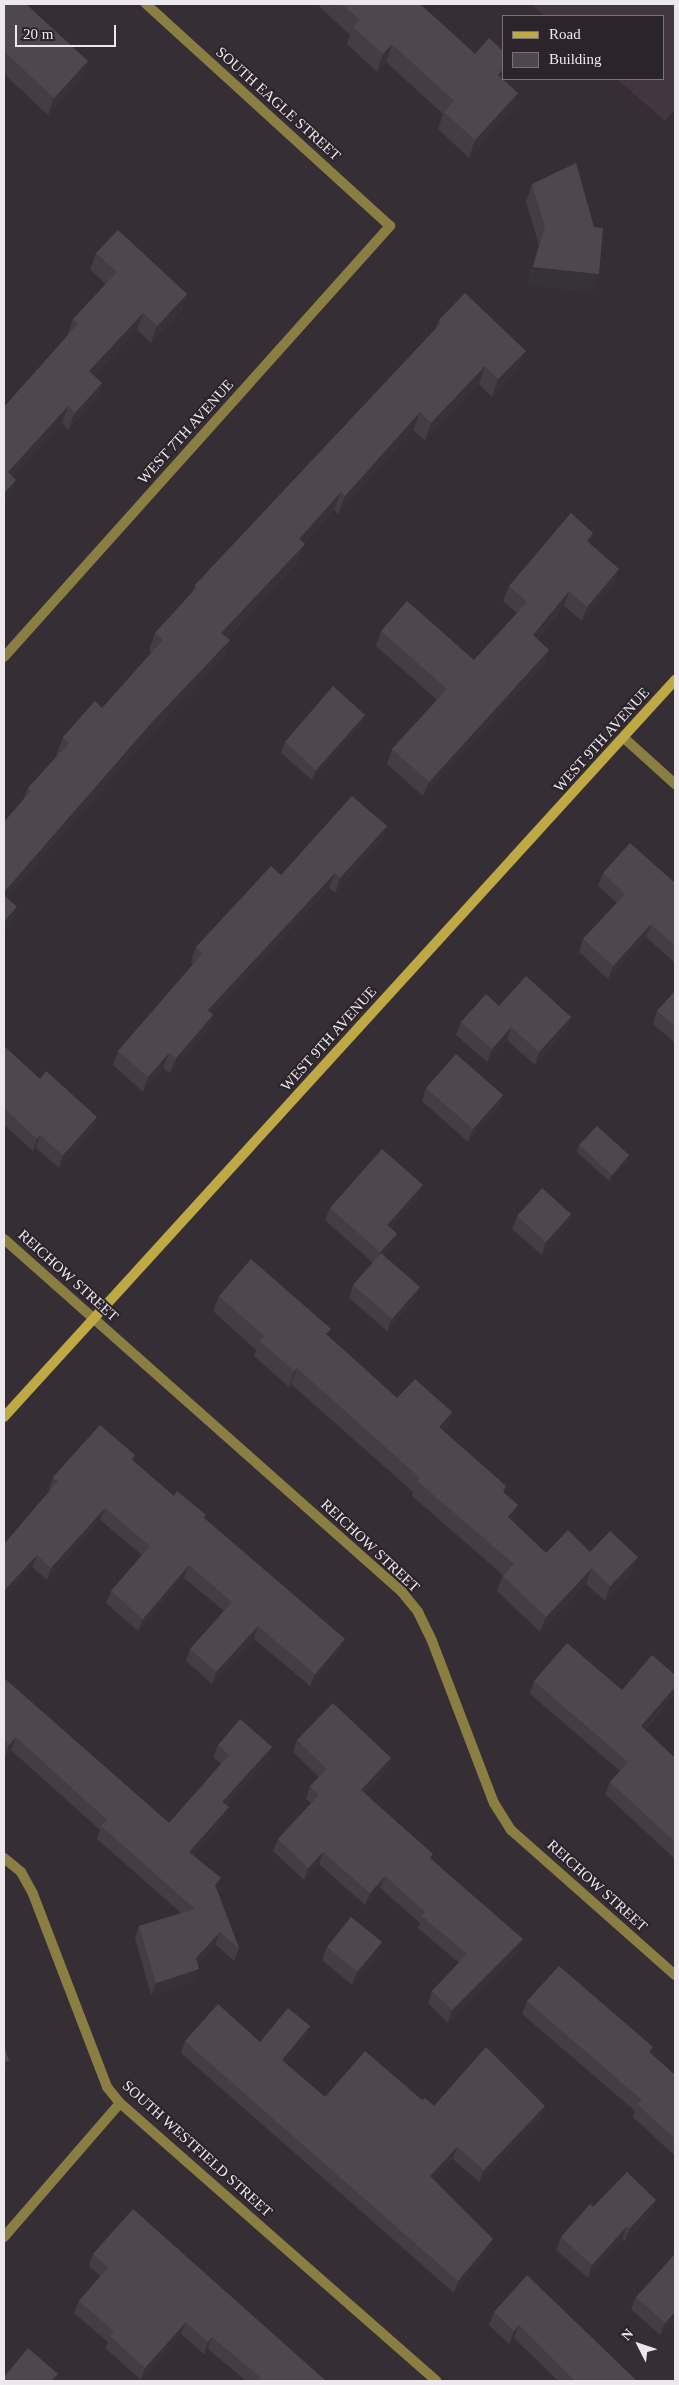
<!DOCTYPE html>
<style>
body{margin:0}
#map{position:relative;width:679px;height:2385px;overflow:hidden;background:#352e35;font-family:"Times New Roman",serif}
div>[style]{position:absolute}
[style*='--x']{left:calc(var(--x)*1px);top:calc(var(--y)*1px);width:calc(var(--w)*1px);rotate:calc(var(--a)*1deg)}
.built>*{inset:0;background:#423640}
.minor>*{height:10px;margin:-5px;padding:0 5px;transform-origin:5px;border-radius:5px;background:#8b7e43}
.secondary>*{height:10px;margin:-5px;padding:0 5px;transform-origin:5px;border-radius:5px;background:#bfa945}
.wall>*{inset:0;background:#443d43}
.shaded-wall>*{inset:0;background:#373237}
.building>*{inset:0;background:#4f474e}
span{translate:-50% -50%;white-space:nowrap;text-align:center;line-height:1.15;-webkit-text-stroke:4px #2b242b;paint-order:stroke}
.street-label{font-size:15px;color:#ede8ec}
.frame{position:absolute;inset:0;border:5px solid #ede8ec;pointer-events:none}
.legend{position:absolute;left:502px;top:15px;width:162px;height:65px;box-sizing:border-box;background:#2b242b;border:1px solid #797278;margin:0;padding:6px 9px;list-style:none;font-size:15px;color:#ede8ec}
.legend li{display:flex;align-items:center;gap:10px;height:25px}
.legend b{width:25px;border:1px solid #797278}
.north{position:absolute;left:614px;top:2320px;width:50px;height:50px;-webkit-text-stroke:4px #2b242b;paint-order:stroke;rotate:311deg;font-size:14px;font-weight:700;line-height:20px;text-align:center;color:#ede8ec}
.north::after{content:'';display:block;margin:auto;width:18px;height:22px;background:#ede8ec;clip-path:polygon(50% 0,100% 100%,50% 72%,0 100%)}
.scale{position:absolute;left:15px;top:25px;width:101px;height:22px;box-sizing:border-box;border:2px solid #ede8ec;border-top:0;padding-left:6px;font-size:15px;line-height:18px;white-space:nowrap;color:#ede8ec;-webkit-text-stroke:4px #2b242b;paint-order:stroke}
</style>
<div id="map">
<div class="built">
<div style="clip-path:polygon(530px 4px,675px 4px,675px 110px,665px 121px,617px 79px,663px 79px,663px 16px,545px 16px)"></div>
</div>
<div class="minor">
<div style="--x:4;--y:657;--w:579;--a:-48.15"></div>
<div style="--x:390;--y:226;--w:330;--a:-137.7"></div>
<div style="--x:624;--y:738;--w:69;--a:42"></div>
<div style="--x:4;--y:1239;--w:532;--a:41.57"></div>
<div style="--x:402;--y:1592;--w:26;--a:51"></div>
<div style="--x:418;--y:1612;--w:32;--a:64"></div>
<div style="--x:432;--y:1641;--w:173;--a:69.1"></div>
<div style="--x:494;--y:1803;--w:32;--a:58"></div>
<div style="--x:511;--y:1830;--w:219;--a:41.5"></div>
<div style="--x:4;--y:1858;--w:22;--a:39"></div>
<div style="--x:21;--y:1872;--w:25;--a:61"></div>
<div style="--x:33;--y:1894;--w:207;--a:69"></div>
<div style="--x:107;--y:2087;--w:21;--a:51"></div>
<div style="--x:120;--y:2103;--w:421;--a:41.3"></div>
<div style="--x:4;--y:2237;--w:177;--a:-49.1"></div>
</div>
<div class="secondary">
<div style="--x:4;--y:1417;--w:997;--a:-47.68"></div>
</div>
<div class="wall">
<div style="clip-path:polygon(4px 4px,88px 61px,82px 79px,48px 115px,4px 74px)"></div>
<div style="clip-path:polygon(317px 4px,420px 4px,475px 54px,503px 79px,502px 80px,518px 93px,511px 111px,469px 158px,438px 129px,443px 114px,386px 62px,377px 72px,347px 44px,350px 35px)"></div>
<div style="clip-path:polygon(532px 184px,599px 274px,592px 292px,527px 285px,539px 245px,526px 202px)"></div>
<div style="clip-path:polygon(96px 253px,187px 294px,181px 311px,151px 343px,137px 330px,94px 376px,102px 383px,96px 399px,68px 430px,62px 423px,13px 477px,10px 496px,4px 503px,4px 407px,67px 336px,73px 319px,106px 284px,90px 270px)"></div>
<div style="clip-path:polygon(439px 320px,519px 368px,492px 397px,479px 384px,425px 441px,413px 430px,338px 514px,334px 510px,304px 543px,298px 562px,227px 638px,230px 640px,223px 658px,146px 740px,7px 898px,10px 924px,4px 931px,4px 822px,23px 800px,28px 788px,57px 756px,56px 755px,63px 737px,102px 708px,151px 653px,149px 650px,155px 633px,192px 593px,195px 585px,435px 330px)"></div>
<div style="clip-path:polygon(593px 533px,590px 543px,614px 584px,582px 621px,564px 606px,537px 639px,549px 650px,544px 664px,423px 796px,387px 764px,392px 749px,437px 700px,376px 646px,381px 631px,474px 660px,517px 613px,503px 601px,509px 586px)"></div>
<div style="clip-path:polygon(365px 715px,361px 725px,312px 780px,281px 753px,285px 742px)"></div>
<div style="clip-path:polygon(387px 826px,381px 841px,335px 893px,329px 888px,213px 1014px,213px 1015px,208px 1030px,170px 1073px,163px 1068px,143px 1092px,113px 1065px,118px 1051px,193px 964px,191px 962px,196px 947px,281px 875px)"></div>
<div style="clip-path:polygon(603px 873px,675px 883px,675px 963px,646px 937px,608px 979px,579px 952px,583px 939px,617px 903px,598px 886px)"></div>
<div style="clip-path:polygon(675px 991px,675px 1043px,653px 1024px,657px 1011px)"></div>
<div style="clip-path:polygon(499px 1006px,571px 1017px,566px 1029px,535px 1065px,507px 1040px,487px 1062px,456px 1035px,461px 1022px)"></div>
<div style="clip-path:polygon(4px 1046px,93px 1129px,59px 1168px,36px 1148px,33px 1151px,4px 1125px)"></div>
<div style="clip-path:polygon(426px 1088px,503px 1095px,498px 1107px,468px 1142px,422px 1101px)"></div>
<div style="clip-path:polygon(579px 1145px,629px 1155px,627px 1162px,609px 1181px,577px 1152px)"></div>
<div style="clip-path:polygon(418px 1197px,391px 1228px,397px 1234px,392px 1246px,383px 1256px,415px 1300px,387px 1331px,349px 1298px,353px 1285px,373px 1263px,325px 1220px,330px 1208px)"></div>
<div style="clip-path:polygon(571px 1214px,567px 1227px,542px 1255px,512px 1229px,517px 1216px)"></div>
<div style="clip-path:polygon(219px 1296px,328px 1336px,397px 1398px,452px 1412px,447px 1428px,443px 1431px,506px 1486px,504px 1493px,512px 1521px,546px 1553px,590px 1552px,638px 1557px,632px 1573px,605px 1601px,586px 1584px,540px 1632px,497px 1591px,503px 1575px,412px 1496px,413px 1492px,291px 1384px,289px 1387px,254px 1356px,256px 1350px,213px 1311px)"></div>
<div style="clip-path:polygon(135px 1455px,133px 1461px,174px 1496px,206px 1515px,204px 1518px,340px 1651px,310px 1686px,254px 1639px,212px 1684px,186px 1661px,190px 1649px,224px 1611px,184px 1578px,138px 1631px,106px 1603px,111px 1591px,142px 1555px,100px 1520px,47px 1580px,32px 1567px,50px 1491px,49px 1489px,53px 1477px)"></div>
<div style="clip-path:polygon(4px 1678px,169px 1823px,221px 1764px,213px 1757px,218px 1745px,268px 1759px,226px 1805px,229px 1807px,224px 1820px,193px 1855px,217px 1890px,239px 1948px,234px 1961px,215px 1944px,197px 1964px,195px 1982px,151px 1995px,135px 1938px,139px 1926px,181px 1913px,97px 1839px,100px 1830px,11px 1750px,5px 1757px,4px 1756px)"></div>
<div style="clip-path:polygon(534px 1681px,622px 1690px,675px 1694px,645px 1730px,675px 1758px,675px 1859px,605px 1794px,610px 1782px,620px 1771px,530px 1694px)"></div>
<div style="clip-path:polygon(297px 1740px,391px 1758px,386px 1770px,365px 1793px,431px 1859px,518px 1951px,448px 2023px,428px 2003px,432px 1991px,459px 1963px,418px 1928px,420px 1923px,380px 1888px,365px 1905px,319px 1864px,304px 1880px,273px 1851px,278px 1839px,311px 1803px,306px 1799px,310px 1786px,319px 1777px,293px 1752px)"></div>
<div style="clip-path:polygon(327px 1947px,377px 1955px,352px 1985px,322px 1960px)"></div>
<div style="clip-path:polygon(527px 2001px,651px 2053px,675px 2075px,675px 2156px,633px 2117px,635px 2111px,522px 2014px)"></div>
<div style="clip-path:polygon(310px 2026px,306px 2037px,285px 2063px,325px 2097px,422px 2100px,434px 2106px,541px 2118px,479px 2182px,453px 2159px,434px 2179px,489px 2251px,454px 2293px,181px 2053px,185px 2041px,260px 2042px)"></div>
<div style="clip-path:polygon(652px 2213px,625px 2241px,622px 2239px,588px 2278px,556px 2250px,561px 2237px)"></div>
<div style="clip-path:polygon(93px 2254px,326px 2381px,246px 2381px,208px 2349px,204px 2354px,181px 2334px,141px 2380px,105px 2348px,108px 2342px,74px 2313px,79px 2301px,100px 2276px,89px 2266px)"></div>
<div style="clip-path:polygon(636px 2297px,675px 2320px,660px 2335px,631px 2309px)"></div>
<div style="clip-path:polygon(494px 2312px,637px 2381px,558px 2381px,514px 2338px,509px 2344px,489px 2325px)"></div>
</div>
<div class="shaded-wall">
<div style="clip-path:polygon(392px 44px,386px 62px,377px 72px,383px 54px)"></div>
<div style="clip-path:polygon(88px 61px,82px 79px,48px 115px,54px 98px)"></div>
<div style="clip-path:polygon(503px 69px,503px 79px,491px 93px,498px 75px)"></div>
<div style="clip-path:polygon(518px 93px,511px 111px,469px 158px,475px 140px)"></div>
<div style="clip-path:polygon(533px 267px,599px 274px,592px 292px,527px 285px)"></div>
<div style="clip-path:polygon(187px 294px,181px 311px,151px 343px,157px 326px)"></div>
<div style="clip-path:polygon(143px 313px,137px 330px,83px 388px,89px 371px)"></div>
<div style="clip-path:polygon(526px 351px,519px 368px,492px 397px,498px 379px)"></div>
<div style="clip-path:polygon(485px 366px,479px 384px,425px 441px,431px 423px)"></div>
<div style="clip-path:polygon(102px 383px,96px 399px,68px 430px,75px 413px)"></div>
<div style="clip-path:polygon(68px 406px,62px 423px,4px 487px,8px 472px)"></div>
<div style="clip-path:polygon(420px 412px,413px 430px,338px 514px,345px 496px)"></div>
<div style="clip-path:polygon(16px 480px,10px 496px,4px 503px,4px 493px)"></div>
<div style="clip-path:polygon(341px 492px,334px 510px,292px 556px,299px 539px)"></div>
<div style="clip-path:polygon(593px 533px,588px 548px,587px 541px)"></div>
<div style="clip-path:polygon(305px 544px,298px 562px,215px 650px,221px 633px)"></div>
<div style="clip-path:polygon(619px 569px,614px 584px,582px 621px,587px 607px)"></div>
<div style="clip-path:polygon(569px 591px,564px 606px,527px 650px,533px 635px)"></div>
<div style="clip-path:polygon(230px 640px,223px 658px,146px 740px,4px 902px,4px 892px,152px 722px)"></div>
<div style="clip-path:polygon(549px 650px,544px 664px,423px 796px,429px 782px)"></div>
<div style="clip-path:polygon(365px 715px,361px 725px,312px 780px,316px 770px)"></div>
<div style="clip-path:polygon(387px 826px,381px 841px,335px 893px,340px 878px)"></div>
<div style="clip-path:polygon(335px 873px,329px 888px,203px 1025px,208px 1010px)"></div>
<div style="clip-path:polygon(17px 907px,10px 924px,4px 931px,4px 921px)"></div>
<div style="clip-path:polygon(651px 924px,646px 937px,608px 979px,613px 966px)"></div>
<div style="clip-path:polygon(213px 1015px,208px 1030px,170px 1073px,176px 1058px)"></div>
<div style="clip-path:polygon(571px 1017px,566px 1029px,535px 1065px,539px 1052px)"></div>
<div style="clip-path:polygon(511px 1027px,507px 1040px,487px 1062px,492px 1049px)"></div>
<div style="clip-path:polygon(169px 1053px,163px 1068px,143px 1092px,148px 1077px)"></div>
<div style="clip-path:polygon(503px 1095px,498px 1107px,468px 1142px,473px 1129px)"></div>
<div style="clip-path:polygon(97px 1117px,93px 1129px,59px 1168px,63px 1155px)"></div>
<div style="clip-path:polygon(40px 1135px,36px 1148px,33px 1151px,37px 1139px)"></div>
<div style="clip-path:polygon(629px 1155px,627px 1162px,609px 1181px,612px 1175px)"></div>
<div style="clip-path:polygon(423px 1185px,418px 1197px,382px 1238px,387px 1225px)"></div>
<div style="clip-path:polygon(571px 1214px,567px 1227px,542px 1255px,546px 1242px)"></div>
<div style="clip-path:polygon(397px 1234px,392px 1246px,375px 1265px,380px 1252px)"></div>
<div style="clip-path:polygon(420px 1287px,415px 1300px,387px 1331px,392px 1319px)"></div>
<div style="clip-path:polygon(297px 1368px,291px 1384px,289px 1387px,294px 1371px)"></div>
<div style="clip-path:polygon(452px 1412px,447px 1428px,433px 1443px,439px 1427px)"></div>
<div style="clip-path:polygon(518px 1505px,512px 1520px,502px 1532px,508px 1517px)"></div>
<div style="clip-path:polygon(105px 1508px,100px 1520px,47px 1580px,51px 1568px)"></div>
<div style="clip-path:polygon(37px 1555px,32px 1567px,4px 1599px,4px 1591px)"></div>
<div style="clip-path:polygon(638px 1557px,632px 1573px,605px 1601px,610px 1586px)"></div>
<div style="clip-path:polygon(189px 1565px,184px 1578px,138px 1631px,143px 1619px)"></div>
<div style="clip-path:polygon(592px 1568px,586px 1584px,540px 1632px,546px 1617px)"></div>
<div style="clip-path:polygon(258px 1626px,254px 1639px,212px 1684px,216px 1672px)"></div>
<div style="clip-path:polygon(345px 1639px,340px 1651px,310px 1686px,315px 1674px)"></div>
<div style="clip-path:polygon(675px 1687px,675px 1694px,636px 1739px,641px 1726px)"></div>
<div style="clip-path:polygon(16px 1737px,11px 1750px,5px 1757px,9px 1745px)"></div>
<div style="clip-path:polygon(272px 1747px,268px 1759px,218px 1814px,222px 1802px)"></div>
<div style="clip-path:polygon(391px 1758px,386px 1770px,356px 1802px,361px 1790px)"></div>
<div style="clip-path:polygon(229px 1807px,224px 1820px,185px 1864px,189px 1852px)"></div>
<div style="clip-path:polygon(323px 1852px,319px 1864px,304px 1880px,308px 1868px)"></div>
<div style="clip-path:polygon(385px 1876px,380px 1888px,365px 1905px,370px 1893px)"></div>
<div style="clip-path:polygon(221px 1878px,217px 1890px,215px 1885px)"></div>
<div style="clip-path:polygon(220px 1932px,215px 1944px,191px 1970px,196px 1958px)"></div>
<div style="clip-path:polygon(523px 1939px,518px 1951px,448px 2023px,452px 2010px)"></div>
<div style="clip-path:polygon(382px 1942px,377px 1955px,352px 1985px,357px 1972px)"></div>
<div style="clip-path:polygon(199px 1969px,195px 1982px,151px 1995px,156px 1983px)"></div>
<div style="clip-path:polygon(310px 2026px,306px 2037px,278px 2072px,282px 2060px)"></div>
<div style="clip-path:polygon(9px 2061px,4px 2075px,4px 2062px)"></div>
<div style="clip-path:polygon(545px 2106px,541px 2118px,479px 2182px,484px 2170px)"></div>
<div style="clip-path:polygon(457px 2147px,453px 2159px,426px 2188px,430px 2176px)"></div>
<div style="clip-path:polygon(656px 2200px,652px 2213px,625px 2241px,629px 2229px)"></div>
<div style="clip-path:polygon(627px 2226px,622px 2239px,588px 2278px,592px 2265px)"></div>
<div style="clip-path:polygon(493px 2239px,489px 2251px,454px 2293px,458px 2281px)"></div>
<div style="clip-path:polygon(675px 2312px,675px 2320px,660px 2335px,665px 2323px)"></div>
<div style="clip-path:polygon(186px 2322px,181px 2334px,141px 2380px,145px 2368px)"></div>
<div style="clip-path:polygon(519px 2325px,514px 2338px,509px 2344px,514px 2331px)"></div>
<div style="clip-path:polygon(212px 2337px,208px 2349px,204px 2354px,208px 2342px)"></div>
<div style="clip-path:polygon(58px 2374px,55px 2381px,51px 2381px)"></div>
</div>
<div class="building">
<div style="clip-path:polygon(4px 4px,26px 4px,88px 61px,54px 98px,4px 51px)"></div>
<div style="clip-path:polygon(342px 4px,420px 4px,475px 54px,489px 38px,503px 51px,503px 69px,498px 75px,518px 93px,475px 140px,444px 112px,454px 101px,392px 44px,383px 54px,353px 27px,360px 20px)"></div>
<div style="clip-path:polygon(576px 163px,594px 227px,603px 228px,599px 274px,533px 267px,545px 227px,532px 184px)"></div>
<div style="clip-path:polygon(118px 230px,187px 294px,157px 326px,143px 313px,89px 371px,102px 383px,75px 413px,68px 406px,8px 472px,16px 480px,4px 493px,4px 407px,78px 324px,73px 319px,117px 272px,96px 253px)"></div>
<div style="clip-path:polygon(465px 293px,526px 351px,498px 379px,485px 366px,431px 423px,420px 412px,345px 496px,341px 492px,299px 539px,305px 544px,221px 633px,230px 640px,152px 722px,4px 892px,4px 822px,31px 791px,28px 788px,69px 743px,63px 737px,95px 701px,102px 708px,163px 640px,155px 633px,197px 587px,195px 585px,441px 323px,439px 320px)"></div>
<div style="clip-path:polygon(571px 513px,593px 533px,587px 541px,619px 569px,587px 607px,569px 591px,533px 635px,549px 650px,429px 782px,392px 749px,447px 689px,381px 631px,407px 601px,474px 660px,527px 602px,509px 586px)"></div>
<div style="clip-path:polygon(333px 686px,365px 715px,316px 770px,285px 742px)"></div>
<div style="clip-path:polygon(352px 796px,387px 826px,340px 878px,335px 873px,208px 1010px,213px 1015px,176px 1058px,169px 1053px,148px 1077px,118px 1051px,203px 953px,196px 947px,271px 866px,281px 875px)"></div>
<div style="clip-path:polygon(630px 843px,675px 883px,675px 946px,651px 924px,613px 966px,583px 939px,625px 894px,603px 873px)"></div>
<div style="clip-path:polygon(4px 895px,17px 907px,4px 921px)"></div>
<div style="clip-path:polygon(526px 976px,571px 1017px,539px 1052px,511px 1027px,492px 1049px,461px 1022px,486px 994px,499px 1006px)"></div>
<div style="clip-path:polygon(675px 991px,675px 1026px,657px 1011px)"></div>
<div style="clip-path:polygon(4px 1046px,40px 1079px,46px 1071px,97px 1117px,63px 1155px,40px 1135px,37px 1139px,4px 1108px)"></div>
<div style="clip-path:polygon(456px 1054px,503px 1095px,473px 1129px,426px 1088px)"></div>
<div style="clip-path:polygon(597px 1126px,629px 1155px,612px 1175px,579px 1145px)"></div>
<div style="clip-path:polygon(382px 1149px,423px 1185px,387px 1225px,397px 1234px,380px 1252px,330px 1208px)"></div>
<div style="clip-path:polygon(542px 1188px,571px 1214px,546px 1242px,517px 1216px)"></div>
<div style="clip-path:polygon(381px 1253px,420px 1287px,392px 1319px,353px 1285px)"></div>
<div style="clip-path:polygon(251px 1259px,331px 1329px,326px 1334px,397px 1398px,415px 1379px,452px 1412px,439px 1427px,506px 1486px,502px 1491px,518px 1505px,508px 1517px,546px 1553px,568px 1530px,590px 1552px,610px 1531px,638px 1557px,610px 1586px,592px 1568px,546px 1617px,503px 1576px,514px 1564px,417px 1481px,420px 1478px,297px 1368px,294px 1371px,260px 1341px,264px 1336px,219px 1296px)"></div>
<div style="clip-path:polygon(100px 1425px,135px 1455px,131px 1459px,174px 1496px,177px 1491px,206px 1515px,203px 1517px,345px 1639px,315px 1674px,258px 1626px,216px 1672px,190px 1649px,232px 1602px,189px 1565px,143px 1619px,111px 1591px,150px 1546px,105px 1508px,51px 1568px,37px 1555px,4px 1591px,4px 1544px,58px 1481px,53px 1477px)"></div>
<div style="clip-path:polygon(567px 1643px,622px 1690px,652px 1655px,675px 1675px,675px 1687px,641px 1726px,675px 1758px,675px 1842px,610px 1782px,628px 1762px,534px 1681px)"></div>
<div style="clip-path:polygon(4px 1678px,169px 1823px,229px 1755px,218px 1745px,240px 1719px,272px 1747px,222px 1802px,229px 1807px,189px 1852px,221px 1878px,215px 1885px,239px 1948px,220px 1932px,196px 1958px,199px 1969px,156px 1983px,139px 1926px,195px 1909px,101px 1826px,107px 1820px,16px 1737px,9px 1745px,4px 1740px)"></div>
<div style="clip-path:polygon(333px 1703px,391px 1758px,361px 1790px,433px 1854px,430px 1858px,523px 1939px,452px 2010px,432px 1991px,467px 1954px,422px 1916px,425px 1912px,385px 1876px,370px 1893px,323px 1852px,308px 1868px,278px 1839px,319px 1795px,310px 1786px,327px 1769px,297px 1740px)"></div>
<div style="clip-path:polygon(351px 1917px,382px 1942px,357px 1972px,327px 1947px)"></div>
<div style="clip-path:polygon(559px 1966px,653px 2047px,649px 2052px,675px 2075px,675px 2139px,637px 2104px,642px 2100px,527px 2001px)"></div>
<div style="clip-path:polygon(218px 2004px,260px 2042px,288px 2008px,310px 2026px,282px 2060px,325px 2097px,365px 2051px,422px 2100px,425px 2098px,434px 2106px,486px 2047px,545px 2106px,484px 2170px,457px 2147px,430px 2176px,493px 2239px,458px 2281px,185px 2041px)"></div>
<div style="clip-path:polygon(4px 2045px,9px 2061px,4px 2062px)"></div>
<div style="clip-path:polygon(627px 2172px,656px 2200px,629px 2229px,627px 2226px,592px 2265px,561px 2237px,590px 2204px,593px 2207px)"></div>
<div style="clip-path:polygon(133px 2209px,326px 2381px,258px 2381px,261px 2378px,212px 2337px,208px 2342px,186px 2322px,145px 2368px,110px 2336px,114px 2331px,79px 2301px,108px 2268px,93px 2254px)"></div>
<div style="clip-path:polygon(675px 2254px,675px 2312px,665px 2323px,636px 2297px)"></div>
<div style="clip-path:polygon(527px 2275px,637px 2381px,575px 2381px,519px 2325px,514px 2331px,494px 2312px)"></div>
<div style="clip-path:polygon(28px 2348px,58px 2374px,51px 2381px,4px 2381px,4px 2377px)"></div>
</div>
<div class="street-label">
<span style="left:278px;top:104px;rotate:42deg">SOUTH EAGLE STREET</span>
<span style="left:186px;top:432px;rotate:-48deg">WEST 7TH AVENUE</span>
<span style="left:602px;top:740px;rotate:-48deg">WEST 9TH AVENUE</span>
<span style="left:329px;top:1039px;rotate:-48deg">WEST 9TH AVENUE</span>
<span style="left:68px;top:1276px;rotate:42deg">REICHOW STREET</span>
<span style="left:370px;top:1546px;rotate:43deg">REICHOW STREET</span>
<span style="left:597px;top:1886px;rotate:42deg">REICHOW STREET</span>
<span style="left:197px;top:2149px;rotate:42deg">SOUTH WESTFIELD STREET</span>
</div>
<div class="frame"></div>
<ul class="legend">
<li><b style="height:6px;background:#bfa945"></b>Road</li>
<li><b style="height:14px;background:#4f474e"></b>Building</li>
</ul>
<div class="north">N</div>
<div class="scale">20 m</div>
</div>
